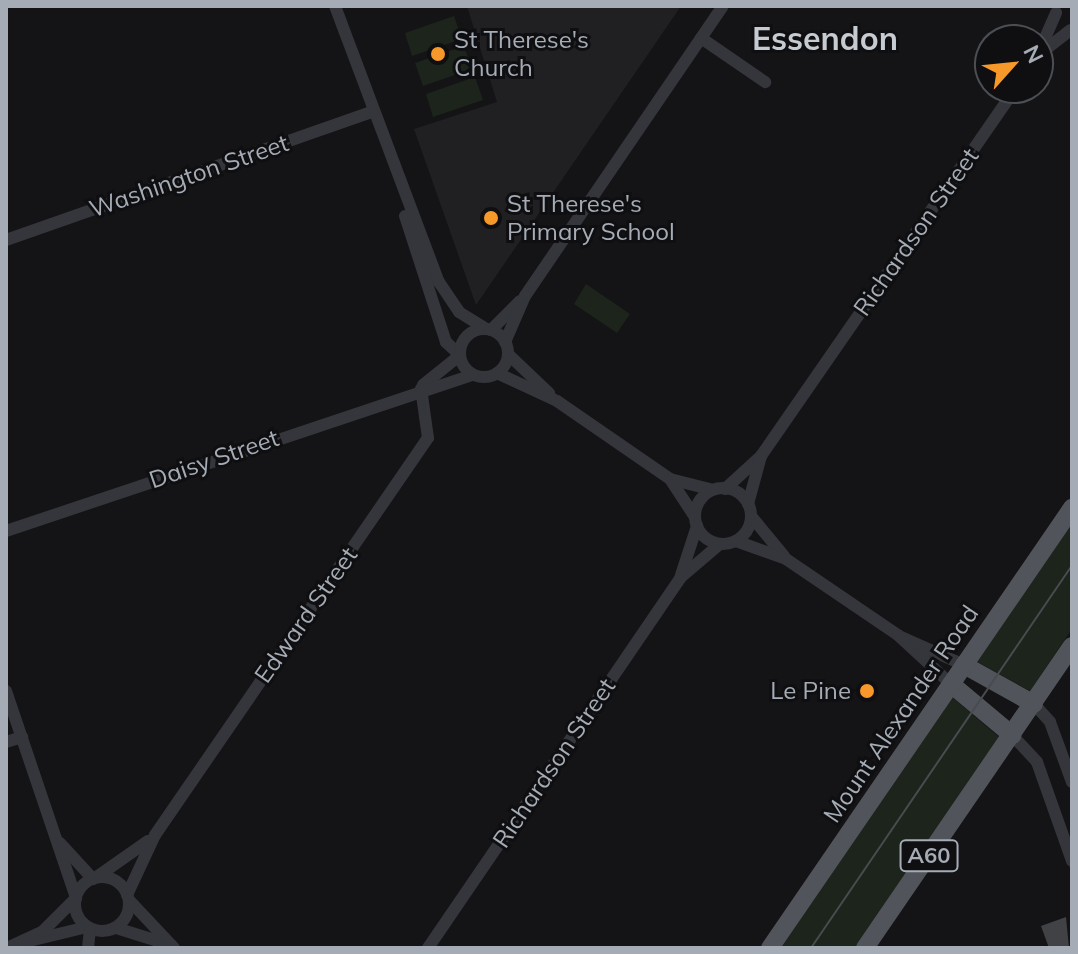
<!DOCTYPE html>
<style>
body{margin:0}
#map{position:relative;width:1078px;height:954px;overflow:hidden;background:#141416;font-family:Mulish,sans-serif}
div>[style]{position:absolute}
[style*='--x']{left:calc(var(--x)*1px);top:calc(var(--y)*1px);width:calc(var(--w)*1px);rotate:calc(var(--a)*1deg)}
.built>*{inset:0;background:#202023}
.green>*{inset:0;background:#1c241c}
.building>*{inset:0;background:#404246}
.street>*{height:12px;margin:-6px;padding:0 6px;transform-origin:6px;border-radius:6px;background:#35363b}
.street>.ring{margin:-6px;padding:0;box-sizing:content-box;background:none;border:12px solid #35363b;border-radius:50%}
.primary>*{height:18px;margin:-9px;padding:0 9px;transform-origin:9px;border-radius:9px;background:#51545a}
.tram>*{height:2px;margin:-1px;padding:0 1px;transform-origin:1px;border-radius:1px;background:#484b50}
.dots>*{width:22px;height:22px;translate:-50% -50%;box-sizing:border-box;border:4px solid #0f0f11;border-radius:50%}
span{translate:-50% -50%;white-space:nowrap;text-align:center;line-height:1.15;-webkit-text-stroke:6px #0f0f11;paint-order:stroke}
.shield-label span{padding:2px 6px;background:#0f0f11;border:2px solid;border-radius:6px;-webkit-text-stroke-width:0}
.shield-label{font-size:22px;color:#a5acb6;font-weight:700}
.poi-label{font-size:24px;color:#a5acb6}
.left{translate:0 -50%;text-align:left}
.right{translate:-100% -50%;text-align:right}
.street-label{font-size:24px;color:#a5acb6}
.district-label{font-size:32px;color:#c6cbd2;font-weight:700}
.frame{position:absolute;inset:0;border:8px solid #a5acb6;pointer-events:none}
.north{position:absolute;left:974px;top:24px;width:80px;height:80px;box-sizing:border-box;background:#0f0f11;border:2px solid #4b4e53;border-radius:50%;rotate:63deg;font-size:22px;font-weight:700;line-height:32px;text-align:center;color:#a5acb6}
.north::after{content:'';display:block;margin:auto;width:28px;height:36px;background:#f7982a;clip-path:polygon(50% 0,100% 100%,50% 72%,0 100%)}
</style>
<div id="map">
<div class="built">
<div style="clip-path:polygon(467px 6px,681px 6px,476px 305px,414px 129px,497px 102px)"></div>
</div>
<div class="green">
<div style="clip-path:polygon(454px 16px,462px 39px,412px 56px,405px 33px)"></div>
<div style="clip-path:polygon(464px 46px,472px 69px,423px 86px,415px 63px)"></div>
<div style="clip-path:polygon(475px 77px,483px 100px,433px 117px,426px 94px)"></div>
<div style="clip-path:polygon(586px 284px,630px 314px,617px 333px,574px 304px)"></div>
<div style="clip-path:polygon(1072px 521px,1072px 629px,1030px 691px,976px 661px)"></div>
<div style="clip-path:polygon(952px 697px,999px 737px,856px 948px,781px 948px)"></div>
</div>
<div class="building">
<div style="clip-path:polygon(1066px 917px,1069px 948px,1049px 948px,1041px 926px)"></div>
</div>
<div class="street">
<div style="--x:335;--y:6;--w:295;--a:69.4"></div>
<div style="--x:439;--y:282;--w:36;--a:56"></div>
<div style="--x:459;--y:312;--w:31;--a:32"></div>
<div style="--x:701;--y:38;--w:78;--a:34.5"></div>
<div style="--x:1041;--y:53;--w:37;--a:-38"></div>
<div style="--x:1038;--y:54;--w:45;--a:-66.3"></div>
<div style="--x:405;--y:216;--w:133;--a:72"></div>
<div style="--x:446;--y:342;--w:18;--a:43"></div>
<div style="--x:6;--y:240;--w:388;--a:-19.3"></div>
<div class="ring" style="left:460px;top:329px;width:36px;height:36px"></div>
<div style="--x:491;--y:330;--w:41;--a:-45"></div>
<div style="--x:505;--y:342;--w:50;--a:-66.5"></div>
<div style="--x:525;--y:296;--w:351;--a:-55.7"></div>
<div style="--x:508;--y:354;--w:57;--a:43.6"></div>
<div style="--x:497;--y:373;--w:66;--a:25"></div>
<div style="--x:557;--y:401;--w:137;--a:34.6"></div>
<div style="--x:670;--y:479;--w:45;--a:56.7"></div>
<div style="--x:423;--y:385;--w:46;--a:-38.9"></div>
<div style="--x:670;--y:479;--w:44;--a:14.3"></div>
<div class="ring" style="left:695px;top:488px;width:44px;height:44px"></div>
<div style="--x:725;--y:489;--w:49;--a:-42.5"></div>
<div style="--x:761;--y:456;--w:448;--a:-55.3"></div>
<div style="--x:748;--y:504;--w:50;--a:-74.8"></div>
<div style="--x:751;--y:516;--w:52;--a:50.5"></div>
<div style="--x:6;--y:531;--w:492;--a:-18.5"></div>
<div style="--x:736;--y:541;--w:53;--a:19.8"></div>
<div style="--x:786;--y:559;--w:135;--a:34.2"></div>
<div style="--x:898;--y:635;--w:72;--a:42.8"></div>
<div style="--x:681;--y:575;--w:52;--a:-71.9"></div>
<div style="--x:901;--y:637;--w:69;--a:24"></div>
<div style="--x:6;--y:691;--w:219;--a:71.3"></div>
<div style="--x:1034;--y:704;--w:24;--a:48"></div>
<div style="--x:1050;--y:722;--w:64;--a:69.9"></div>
<div style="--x:1012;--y:735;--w:37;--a:47"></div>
<div style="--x:1037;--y:762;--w:105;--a:70.5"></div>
<div style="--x:6;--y:742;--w:17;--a:-17"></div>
<div style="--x:60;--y:843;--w:49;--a:47.5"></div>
<div style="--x:98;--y:876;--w:61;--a:-35"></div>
<div class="ring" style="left:75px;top:877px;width:42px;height:42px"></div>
<div style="--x:127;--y:895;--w:66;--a:-65"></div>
<div style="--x:155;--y:835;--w:482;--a:-55.5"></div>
<div style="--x:428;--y:438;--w:50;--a:-98"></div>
<div style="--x:129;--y:900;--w:66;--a:46.8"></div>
<div style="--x:116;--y:928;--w:58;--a:17.2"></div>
<div style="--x:21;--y:943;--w:68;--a:-13.6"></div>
<div style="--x:7;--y:948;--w:40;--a:-25"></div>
<div style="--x:43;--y:931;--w:45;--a:-45"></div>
<div style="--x:88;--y:948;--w:19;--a:-84"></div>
<div style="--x:428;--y:948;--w:448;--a:-55.7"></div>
<div style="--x:680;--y:578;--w:52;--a:-40.4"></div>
</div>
<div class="primary">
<div style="--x:964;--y:665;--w:80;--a:29.1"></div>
<div style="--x:951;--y:684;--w:80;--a:39.9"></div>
<div style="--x:770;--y:948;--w:534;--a:-55.54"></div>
<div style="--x:865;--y:948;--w:366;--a:-55.6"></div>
</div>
<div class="tram">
<div style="--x:811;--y:948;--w:463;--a:-55.7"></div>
</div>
<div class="dots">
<div style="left:438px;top:54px;background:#f7982a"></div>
<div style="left:491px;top:218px;background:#f7982a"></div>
<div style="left:867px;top:691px;background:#f7982a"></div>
</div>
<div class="shield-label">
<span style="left:929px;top:856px">A60</span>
</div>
<div class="poi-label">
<span class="left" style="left:454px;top:54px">St Therese's<br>Church</span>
<span class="left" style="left:507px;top:218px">St Therese's<br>Primary School</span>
<span class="right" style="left:851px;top:691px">Le Pine</span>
</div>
<div class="street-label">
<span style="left:189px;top:176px;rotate:-19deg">Washington Street</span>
<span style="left:916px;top:232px;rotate:-55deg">Richardson Street</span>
<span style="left:214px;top:459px;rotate:-19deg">Daisy Street</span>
<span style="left:306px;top:615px;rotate:-55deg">Edward Street</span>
<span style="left:901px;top:714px;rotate:-56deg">Mount Alexander Road</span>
<span style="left:554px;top:763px;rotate:-56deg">Richardson Street</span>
</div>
<div class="district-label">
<span style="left:825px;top:38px">Essendon</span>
</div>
<div class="frame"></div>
<div class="north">N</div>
</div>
